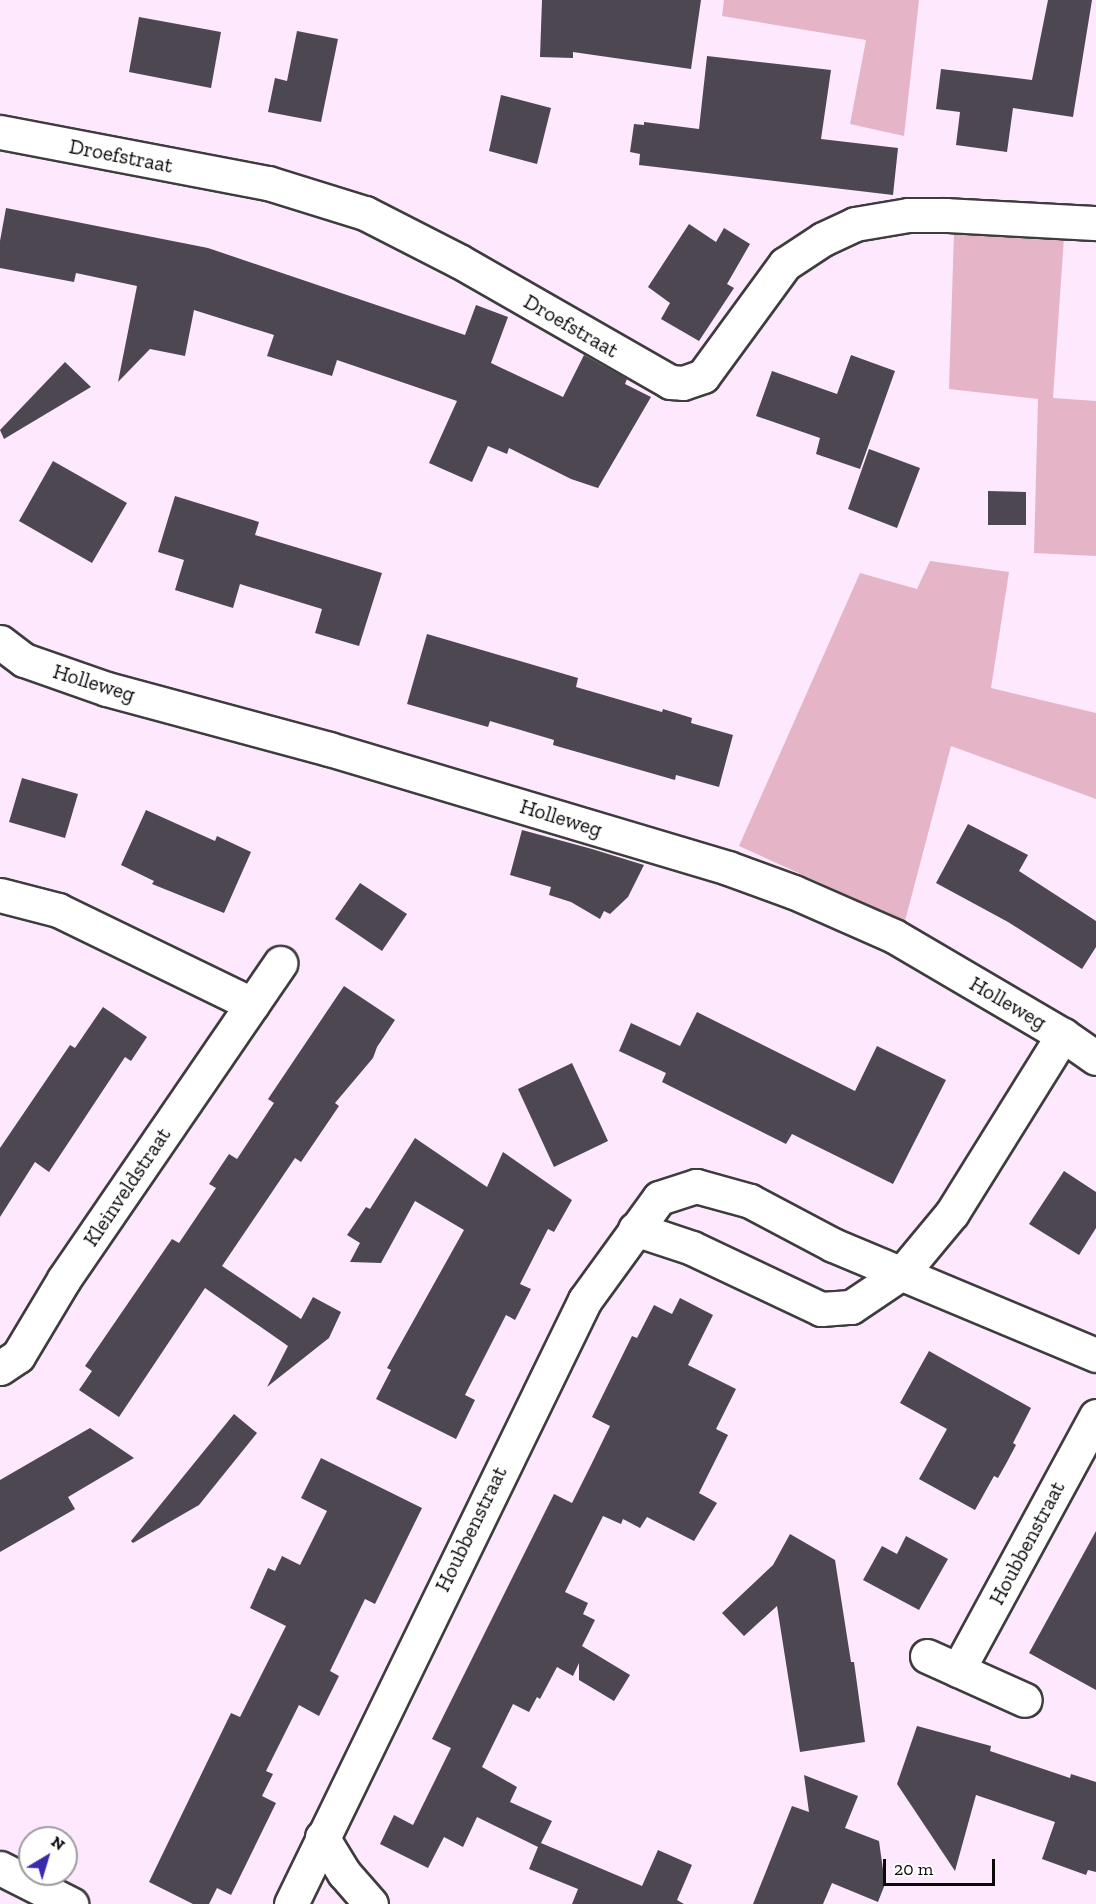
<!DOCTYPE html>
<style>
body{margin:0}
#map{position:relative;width:1096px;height:1904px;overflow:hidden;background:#fde8fe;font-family:"Zilla Slab",serif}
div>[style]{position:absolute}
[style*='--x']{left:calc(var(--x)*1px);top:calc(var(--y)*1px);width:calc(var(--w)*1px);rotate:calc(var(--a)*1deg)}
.green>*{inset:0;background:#e5b5c7}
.building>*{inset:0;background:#4d4752}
.roads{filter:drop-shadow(2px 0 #3d3d3d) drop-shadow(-2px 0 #3d3d3d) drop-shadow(0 2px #3d3d3d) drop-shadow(0 -2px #3d3d3d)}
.minor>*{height:33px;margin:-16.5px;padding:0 16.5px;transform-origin:16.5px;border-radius:16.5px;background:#fff}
span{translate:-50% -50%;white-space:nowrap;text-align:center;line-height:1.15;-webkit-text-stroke:6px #fff;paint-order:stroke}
.street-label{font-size:21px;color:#0a0a0a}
.north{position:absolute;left:18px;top:1826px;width:60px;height:60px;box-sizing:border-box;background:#fff;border:2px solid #9d9d9d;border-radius:50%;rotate:38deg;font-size:16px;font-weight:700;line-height:24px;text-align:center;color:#0a0a0a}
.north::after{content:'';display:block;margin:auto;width:21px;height:27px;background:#382bb0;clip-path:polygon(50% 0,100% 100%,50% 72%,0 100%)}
.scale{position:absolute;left:883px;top:1859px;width:112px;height:27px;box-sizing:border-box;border:3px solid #0a0a0a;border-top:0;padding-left:8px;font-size:18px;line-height:21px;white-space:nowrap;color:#0a0a0a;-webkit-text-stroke:4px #fff;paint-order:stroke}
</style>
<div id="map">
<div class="green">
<div style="clip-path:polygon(724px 0,919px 0,904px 136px,850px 124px,866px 40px,722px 16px)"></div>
<div style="clip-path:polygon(954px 232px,1064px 237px,1053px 398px,1096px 401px,1096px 556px,1034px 553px,1038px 399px,949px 389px)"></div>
<div style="clip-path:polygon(930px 561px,1009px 572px,991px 688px,1096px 713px,1096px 799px,951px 746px,905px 921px,739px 846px,860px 573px,917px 589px)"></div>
</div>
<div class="building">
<div style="clip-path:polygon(542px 0,701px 0,691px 69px,573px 52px,573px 58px,540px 57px)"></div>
<div style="clip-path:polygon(1048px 0,1092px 0,1073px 117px,1013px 108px,1007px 152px,956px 145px,960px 112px,936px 109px,941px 69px,1032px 80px)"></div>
<div style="clip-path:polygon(139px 17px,221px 32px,211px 88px,129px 72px)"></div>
<div style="clip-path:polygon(297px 31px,338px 39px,321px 122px,268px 112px,275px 78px,287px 81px)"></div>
<div style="clip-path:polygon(707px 56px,831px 70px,821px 139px,898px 148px,893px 195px,639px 165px,640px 154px,630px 152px,634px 124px,644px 125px,644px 122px,699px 129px)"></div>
<div style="clip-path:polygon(501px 95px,551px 108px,537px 164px,489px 151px)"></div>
<div style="clip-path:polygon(6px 208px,208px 248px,465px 335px,476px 305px,508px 317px,491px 363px,563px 397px,584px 355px,627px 379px,625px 384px,651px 397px,598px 488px,571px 479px,509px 448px,507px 454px,488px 446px,472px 482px,429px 463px,457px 401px,337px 360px,332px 376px,267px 356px,274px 335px,194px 310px,185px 356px,150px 349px,118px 382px,137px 286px,76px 273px,74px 282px,0 268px,0 241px)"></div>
<div style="clip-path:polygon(689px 224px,716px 242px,724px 228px,750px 244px,727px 284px,734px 288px,699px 341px,661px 319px,670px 303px,648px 287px)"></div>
<div style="clip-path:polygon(851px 355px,895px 371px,860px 469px,816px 454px,820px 438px,756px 416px,772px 371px,837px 394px)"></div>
<div style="clip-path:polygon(65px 362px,91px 387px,4px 439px,0 430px)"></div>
<div style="clip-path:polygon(869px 449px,920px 468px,897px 528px,848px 509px)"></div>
<div style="clip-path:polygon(53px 461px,127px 503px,92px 563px,19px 521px)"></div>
<div style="clip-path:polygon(988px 491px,1026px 492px,1026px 525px,988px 525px)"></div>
<div style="clip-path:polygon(175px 496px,259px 522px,255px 535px,382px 573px,359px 646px,315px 633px,322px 609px,240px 584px,233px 608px,175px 590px,184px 560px,158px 552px)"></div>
<div style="clip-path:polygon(427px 634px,578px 678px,576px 687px,662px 712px,663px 709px,692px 718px,691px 723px,733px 735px,719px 787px,676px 775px,675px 780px,553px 745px,554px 740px,490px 721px,488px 727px,407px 704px)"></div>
<div style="clip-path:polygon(22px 778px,78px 794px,65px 838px,9px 822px)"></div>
<div style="clip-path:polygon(146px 810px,215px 841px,217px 836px,251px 852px,224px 913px,152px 884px,154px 881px,121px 865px)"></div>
<div style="clip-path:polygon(968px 824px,1028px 855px,1019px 871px,1096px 921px,1096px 947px,1082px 969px,1008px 922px,936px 883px)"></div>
<div style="clip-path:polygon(522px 830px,592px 849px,644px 865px,628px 897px,610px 914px,604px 911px,600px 919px,571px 902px,549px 895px,551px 887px,510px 875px)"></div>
<div style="clip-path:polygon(360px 883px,407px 914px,382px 951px,335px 919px)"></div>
<div style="clip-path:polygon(344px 986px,395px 1020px,377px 1047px,373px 1058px,335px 1103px,339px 1106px,301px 1162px,295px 1158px,222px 1266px,301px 1319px,313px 1297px,341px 1312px,329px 1338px,267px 1387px,288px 1346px,205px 1288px,119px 1417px,79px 1390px,92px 1371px,85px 1366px,172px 1239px,179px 1243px,216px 1188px,209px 1184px,229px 1154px,237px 1159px,274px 1103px,268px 1099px)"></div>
<div style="clip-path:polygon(103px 1007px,147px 1037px,131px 1061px,125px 1057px,49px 1172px,35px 1162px,0 1217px,0 1148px,70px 1045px,75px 1048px)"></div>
<div style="clip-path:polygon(697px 1012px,855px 1091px,877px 1046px,946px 1080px,893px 1184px,792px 1134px,786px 1144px,662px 1082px,666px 1073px,619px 1051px,631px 1023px,680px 1046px)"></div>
<div style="clip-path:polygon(572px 1063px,608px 1141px,554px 1167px,518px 1089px)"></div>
<div style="clip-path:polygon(415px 1138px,487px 1187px,503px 1152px,572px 1200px,554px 1232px,548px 1229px,520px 1284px,531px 1289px,515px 1320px,506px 1315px,465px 1395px,475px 1400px,456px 1439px,376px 1399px,391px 1370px,387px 1368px,464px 1230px,415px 1201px,381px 1263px,350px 1262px,360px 1243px,347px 1235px,366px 1207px,370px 1209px)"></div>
<div style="clip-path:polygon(1064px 1171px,1096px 1192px,1096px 1228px,1079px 1255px,1029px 1224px)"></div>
<div style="clip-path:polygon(680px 1298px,713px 1315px,688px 1365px,736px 1389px,716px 1429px,728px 1435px,699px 1493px,717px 1503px,694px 1541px,647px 1517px,640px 1528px,623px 1519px,621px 1524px,603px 1516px,565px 1592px,588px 1603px,583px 1614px,595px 1620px,582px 1646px,630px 1675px,614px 1701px,579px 1680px,579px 1663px,573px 1676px,557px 1667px,540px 1699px,537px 1697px,529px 1712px,513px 1704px,482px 1767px,517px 1787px,510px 1802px,552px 1821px,541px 1843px,642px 1886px,658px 1850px,692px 1865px,677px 1900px,684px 1904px,572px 1904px,578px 1889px,529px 1869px,538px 1847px,477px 1817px,463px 1847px,444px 1837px,428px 1868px,380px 1844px,394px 1815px,413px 1825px,451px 1748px,432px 1739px,546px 1510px,554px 1494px,572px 1503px,591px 1465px,610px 1426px,592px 1417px,632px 1336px,637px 1338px,654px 1305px,672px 1314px)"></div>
<div style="clip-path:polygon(929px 1351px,1031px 1408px,1013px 1443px,1016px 1445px,1007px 1462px,998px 1478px,994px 1476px,975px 1510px,919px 1479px,947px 1429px,900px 1403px)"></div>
<div style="clip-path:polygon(234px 1414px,257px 1433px,199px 1505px,133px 1543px,131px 1541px)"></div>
<div style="clip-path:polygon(90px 1428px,134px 1458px,68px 1497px,75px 1509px,0 1552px,0 1480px)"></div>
<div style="clip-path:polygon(321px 1458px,422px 1508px,375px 1604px,365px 1599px,330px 1671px,339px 1676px,319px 1716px,299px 1705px,266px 1771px,273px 1774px,262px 1796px,276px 1803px,231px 1895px,217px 1888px,209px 1904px,193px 1904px,149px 1882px,231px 1713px,240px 1717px,286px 1626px,250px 1608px,268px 1568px,275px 1571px,282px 1556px,300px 1565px,327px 1511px,301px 1498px)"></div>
<div style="clip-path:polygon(1096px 1531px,1096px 1690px,1029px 1653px)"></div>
<div style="clip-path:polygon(790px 1534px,835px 1560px,851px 1662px,854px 1662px,865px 1742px,800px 1752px,777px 1606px,744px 1636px,722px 1613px,773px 1565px)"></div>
<div style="clip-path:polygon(906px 1536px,948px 1559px,919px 1610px,863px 1580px,882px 1546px,897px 1554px)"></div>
<div style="clip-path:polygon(917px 1726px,991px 1746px,990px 1751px,1070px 1778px,1071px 1774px,1096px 1782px,1096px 1872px,1088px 1870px,1086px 1875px,1042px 1859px,1055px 1822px,976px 1795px,955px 1871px,897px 1784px)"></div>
<div style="clip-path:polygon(804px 1775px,858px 1796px,845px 1828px,879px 1841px,885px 1884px,878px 1902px,832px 1883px,823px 1904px,753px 1904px,792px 1806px,809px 1812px)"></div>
</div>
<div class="roads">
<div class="minor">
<div style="--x:0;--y:132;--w:273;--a:10.8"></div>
<div style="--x:268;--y:183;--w:102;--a:17.2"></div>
<div style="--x:365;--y:213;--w:106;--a:27.1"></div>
<div style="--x:459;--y:261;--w:243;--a:29.8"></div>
<div style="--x:670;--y:382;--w:13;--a:4"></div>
<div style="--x:683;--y:383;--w:21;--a:-19"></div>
<div style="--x:703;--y:376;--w:139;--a:-53.8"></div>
<div style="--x:785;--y:264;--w:45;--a:-33.3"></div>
<div style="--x:823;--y:239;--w:35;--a:-25"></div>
<div style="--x:855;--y:224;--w:54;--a:-9.6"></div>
<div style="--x:908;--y:215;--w:38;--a:0"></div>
<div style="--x:946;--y:215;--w:150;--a:3.1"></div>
<div style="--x:0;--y:642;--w:30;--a:37"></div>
<div style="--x:24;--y:660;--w:88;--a:19.3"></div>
<div style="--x:107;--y:689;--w:230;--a:15.1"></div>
<div style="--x:329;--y:749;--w:416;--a:16.6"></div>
<div style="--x:728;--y:868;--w:70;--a:20"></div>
<div style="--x:794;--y:892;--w:109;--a:23.7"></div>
<div style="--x:894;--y:936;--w:196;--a:30.4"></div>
<div style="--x:1063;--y:1035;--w:40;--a:34.9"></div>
<div style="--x:0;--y:895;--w:60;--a:14.5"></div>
<div style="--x:58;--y:910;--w:216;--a:25.9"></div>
<div style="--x:635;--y:1229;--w:60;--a:18.4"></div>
<div style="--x:692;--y:1248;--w:143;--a:25.3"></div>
<div style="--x:821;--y:1309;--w:30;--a:-4"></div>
<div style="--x:851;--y:1307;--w:63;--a:-33.9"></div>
<div style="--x:903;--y:1272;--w:77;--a:-50.3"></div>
<div style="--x:952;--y:1213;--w:210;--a:-58.1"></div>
<div style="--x:0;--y:1368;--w:22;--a:-34"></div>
<div style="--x:18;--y:1356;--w:90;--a:-59.1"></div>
<div style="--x:64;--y:1279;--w:383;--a:-55.6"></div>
<div style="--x:927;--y:1656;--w:107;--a:24.2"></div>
<div style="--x:958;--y:1670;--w:289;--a:-61.5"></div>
<div style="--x:322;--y:1837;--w:42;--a:58.6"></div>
<div style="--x:344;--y:1873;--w:41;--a:48.9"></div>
<div style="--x:0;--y:1868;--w:80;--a:26.9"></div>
<div style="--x:291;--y:1904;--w:672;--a:-64.05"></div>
<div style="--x:585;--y:1300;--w:126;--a:-54"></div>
<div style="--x:659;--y:1198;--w:39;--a:-18"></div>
<div style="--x:696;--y:1186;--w:56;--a:15.5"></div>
<div style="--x:750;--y:1201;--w:94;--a:27.9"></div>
<div style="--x:833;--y:1245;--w:285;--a:22.7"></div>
</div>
</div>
<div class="street-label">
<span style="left:121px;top:156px;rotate:11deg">Droefstraat</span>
<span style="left:571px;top:326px;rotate:30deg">Droefstraat</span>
<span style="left:94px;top:683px;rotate:17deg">Holleweg</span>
<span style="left:561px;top:818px;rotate:17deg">Holleweg</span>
<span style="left:1008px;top:1003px;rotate:30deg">Holleweg</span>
<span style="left:127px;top:1187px;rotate:-56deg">Kleinveldstraat</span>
<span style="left:471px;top:1529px;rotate:-64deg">Houbbenstraat</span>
<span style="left:1027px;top:1543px;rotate:-62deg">Houbbenstraat</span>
</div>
<div class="north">N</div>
<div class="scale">20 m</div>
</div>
